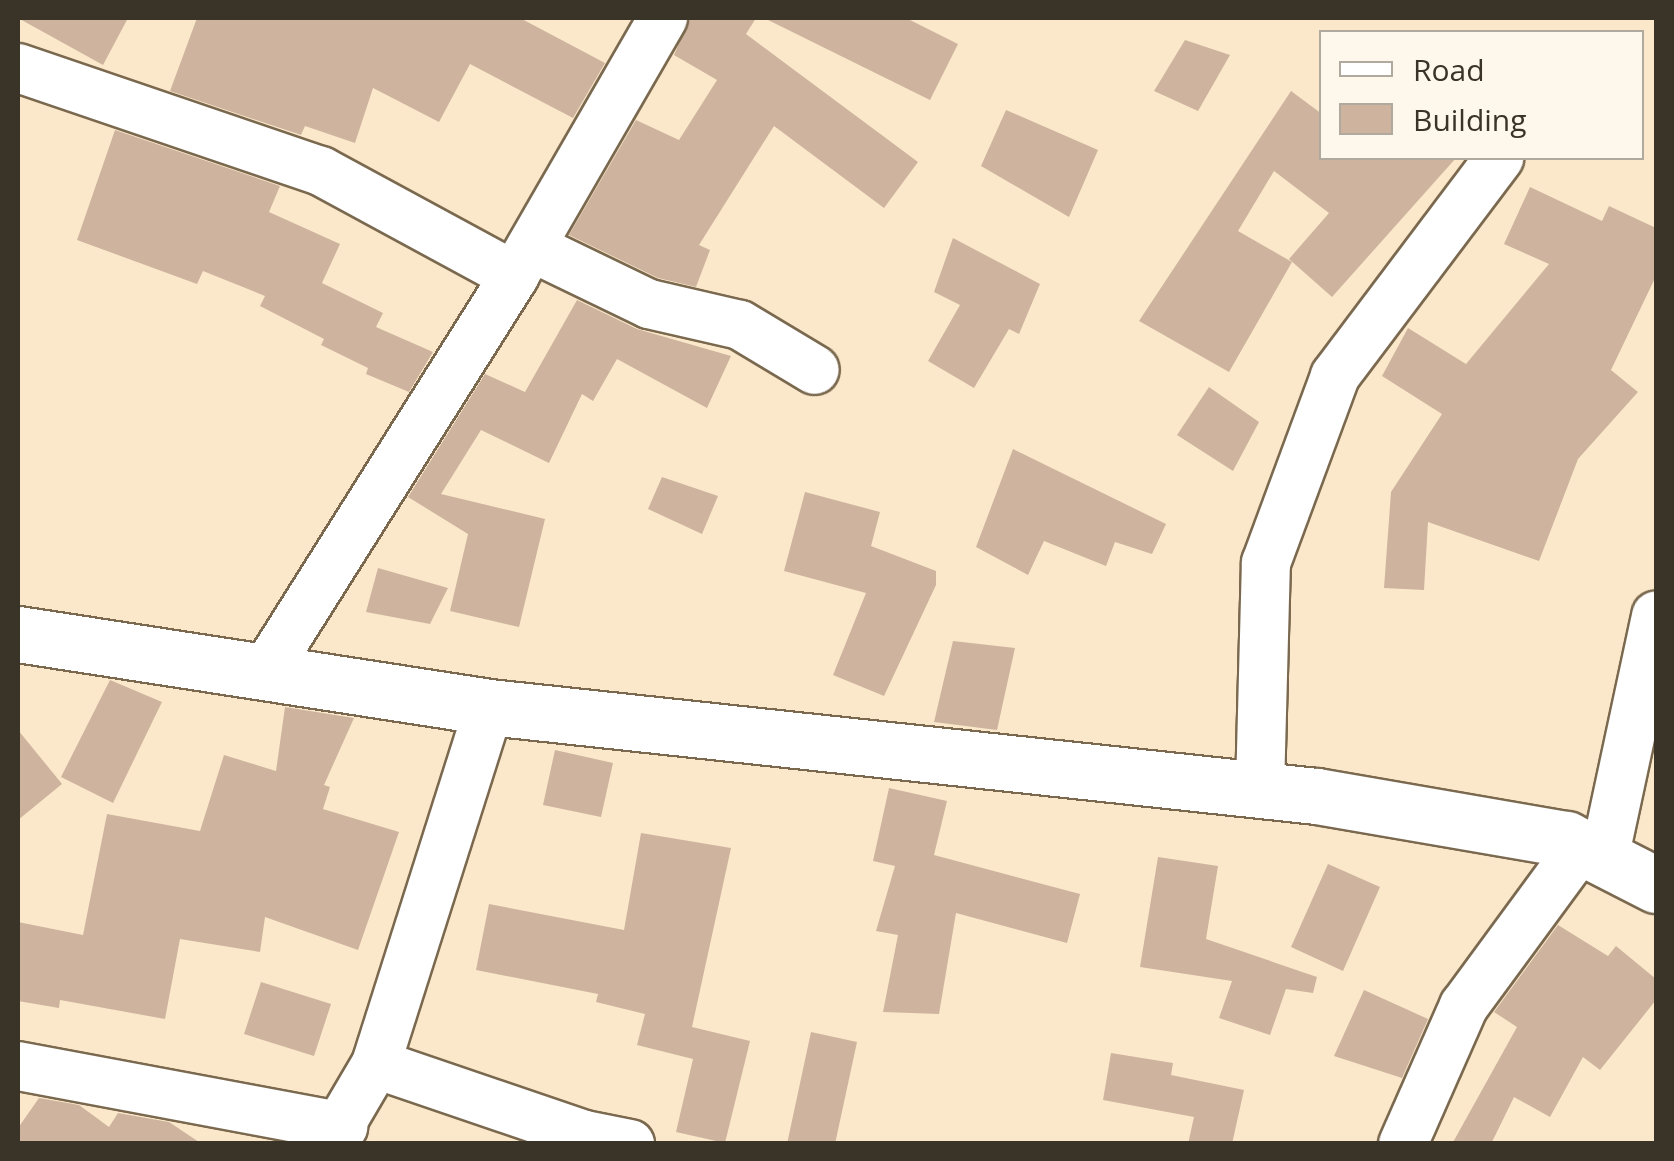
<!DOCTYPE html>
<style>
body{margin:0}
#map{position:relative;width:1674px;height:1161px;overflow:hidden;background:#fbe8ca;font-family:"Open Sans",sans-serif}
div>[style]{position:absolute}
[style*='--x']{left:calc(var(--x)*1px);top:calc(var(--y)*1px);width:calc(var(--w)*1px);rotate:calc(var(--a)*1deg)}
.building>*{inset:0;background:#ceb39e}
.roads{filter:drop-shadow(2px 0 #7a694f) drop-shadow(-2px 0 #7a694f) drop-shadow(0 2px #7a694f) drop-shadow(0 -2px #7a694f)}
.street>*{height:48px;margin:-24px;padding:0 24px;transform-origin:24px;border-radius:24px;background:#fff}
.secondary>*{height:55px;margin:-27.5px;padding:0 27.5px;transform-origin:27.5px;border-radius:27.5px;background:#fff}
span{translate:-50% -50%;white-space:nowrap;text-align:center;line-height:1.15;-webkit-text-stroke:10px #fef7eb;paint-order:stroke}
.frame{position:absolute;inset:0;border:20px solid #3a3327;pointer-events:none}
.legend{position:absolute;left:1319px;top:30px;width:325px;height:130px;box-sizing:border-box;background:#fef7eb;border:2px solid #b0a99d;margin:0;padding:12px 18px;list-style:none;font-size:30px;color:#3a3327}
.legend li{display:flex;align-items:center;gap:20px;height:50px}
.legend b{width:50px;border:2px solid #b0a99d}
</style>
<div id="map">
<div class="building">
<div style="clip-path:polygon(18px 18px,128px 18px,103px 65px)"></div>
<div style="clip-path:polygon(197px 18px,520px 18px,605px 63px,573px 118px,470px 64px,439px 122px,373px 88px,355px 143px,305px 126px,301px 135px,170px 91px)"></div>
<div style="clip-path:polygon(690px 18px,756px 18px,746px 34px,918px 162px,884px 208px,774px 126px,699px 245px,710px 250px,696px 287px,658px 278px,569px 235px,636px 120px,679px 140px,717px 80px,674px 55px)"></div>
<div style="clip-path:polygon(764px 18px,906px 18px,958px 44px,930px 100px)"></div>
<div style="clip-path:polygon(1185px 40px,1230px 55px,1198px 111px,1154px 91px)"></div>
<div style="clip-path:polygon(1291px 91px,1322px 114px,1322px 158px,1456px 158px,1332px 297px,1289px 259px,1329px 213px,1274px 171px,1238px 231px,1292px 262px,1229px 372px,1139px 321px)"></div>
<div style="clip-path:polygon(1006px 110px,1098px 150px,1069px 217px,981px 166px)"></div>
<div style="clip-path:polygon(115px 130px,280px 186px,269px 212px,340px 244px,322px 283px,383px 313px,376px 327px,433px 352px,409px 392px,366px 374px,368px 368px,321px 345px,324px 339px,260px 306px,265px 296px,203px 271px,197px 284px,77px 240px)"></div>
<div style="clip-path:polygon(1530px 187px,1602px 221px,1609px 206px,1656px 228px,1656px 276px,1611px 370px,1638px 392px,1578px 459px,1539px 561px,1428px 522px,1424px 590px,1384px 588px,1391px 492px,1442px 414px,1382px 376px,1408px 328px,1466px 364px,1549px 264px,1504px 244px)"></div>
<div style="clip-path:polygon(953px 238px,1040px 284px,1019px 334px,1009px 329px,974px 388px,928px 361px,960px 305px,934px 292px)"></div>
<div style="clip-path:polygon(577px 300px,637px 329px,731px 356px,707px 408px,617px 359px,593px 401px,582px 394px,549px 463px,481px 430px,441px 494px,545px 519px,519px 627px,450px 611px,468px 534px,408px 497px,485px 374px,525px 392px)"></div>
<div style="clip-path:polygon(1209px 387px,1259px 422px,1233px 471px,1177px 435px)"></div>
<div style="clip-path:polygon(1013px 449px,1166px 524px,1152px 554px,1115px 542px,1106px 566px,1044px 541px,1028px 575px,976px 547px)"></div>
<div style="clip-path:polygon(662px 477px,718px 496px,702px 534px,648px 509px)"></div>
<div style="clip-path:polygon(805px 492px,880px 512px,871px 546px,936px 571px,936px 585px,884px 696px,833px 675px,866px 593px,784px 571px)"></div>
<div style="clip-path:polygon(378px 568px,448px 588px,430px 624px,366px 612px)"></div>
<div style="clip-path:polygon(953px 641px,1015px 648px,997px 730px,934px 722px)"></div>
<div style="clip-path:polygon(110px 680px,162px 702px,113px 803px,61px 777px)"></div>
<div style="clip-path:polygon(285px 707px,354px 718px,324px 785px,330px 787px,323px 809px,399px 832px,358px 950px,265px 917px,260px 952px,180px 939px,165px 1019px,60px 1000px,59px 1008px,18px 1001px,18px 922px,83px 935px,107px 814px,200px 831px,224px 755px,276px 771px)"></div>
<div style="clip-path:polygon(18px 730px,62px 784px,18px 820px)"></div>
<div style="clip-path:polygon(555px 750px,613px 763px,601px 817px,543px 805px)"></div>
<div style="clip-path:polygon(889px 788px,947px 801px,934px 855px,1080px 894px,1067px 943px,956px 913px,939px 1014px,883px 1012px,898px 935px,876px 931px,895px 866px,873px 861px)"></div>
<div style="clip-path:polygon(641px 833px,731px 848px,692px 1027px,750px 1041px,725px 1143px,676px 1132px,693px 1059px,637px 1045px,645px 1014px,596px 1002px,598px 994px,476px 970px,489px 904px,624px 930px)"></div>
<div style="clip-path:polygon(1158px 857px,1218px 866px,1206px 939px,1317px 977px,1313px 993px,1286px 989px,1270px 1035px,1219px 1018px,1232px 981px,1140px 967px)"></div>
<div style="clip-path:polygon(1328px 864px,1380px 887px,1343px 971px,1291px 947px)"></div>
<div style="clip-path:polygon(1558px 925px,1608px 956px,1616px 946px,1656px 979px,1656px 1000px,1600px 1070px,1583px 1057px,1550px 1117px,1514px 1097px,1491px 1144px,1452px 1144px,1517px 1027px,1494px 1012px)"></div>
<div style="clip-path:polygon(261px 982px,331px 1004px,314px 1056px,244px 1034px)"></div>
<div style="clip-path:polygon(1364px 990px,1428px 1019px,1402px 1078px,1334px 1056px)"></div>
<div style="clip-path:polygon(811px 1032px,857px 1042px,835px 1144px,787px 1144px)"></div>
<div style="clip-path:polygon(1111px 1053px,1173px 1063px,1171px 1075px,1244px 1090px,1232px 1144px,1188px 1144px,1194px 1117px,1103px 1100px)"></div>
<div style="clip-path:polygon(39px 1098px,79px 1105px,109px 1127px,118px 1113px,169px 1122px,202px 1144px,18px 1144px,18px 1128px)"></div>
</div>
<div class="roads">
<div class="street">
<div style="--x:18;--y:68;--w:320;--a:18.8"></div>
<div style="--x:321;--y:171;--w:220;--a:28.5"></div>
<div style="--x:531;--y:247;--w:131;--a:25.8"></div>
<div style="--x:649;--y:304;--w:93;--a:13"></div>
<div style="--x:740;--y:325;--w:87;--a:31"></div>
<div style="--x:265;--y:672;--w:468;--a:-57.8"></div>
<div style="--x:514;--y:276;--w:298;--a:-60"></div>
<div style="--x:1260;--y:789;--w:226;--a:-88.5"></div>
<div style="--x:1266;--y:563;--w:199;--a:-69.7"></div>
<div style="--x:1335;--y:376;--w:273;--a:-53"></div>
<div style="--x:1604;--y:859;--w:249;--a:-77.9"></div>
<div style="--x:376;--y:1064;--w:221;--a:18.8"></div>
<div style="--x:585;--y:1135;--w:46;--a:11.3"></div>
<div style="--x:18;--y:1066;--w:331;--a:10.6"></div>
<div style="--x:329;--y:1144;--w:93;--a:-59.6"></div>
<div style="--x:376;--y:1064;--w:374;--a:-72.4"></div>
<div style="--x:1403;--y:1144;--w:151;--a:-66.2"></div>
<div style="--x:1464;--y:1006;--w:197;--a:-53.7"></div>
</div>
<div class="secondary">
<div style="--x:18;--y:634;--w:477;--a:8.8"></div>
<div style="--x:489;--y:707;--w:833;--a:6.14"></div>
<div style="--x:1317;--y:796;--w:253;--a:9.8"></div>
<div style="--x:1566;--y:839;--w:101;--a:27.1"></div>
</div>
</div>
<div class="frame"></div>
<ul class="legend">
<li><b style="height:12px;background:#fff"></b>Road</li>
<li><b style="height:28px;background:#ceb39e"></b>Building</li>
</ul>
</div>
